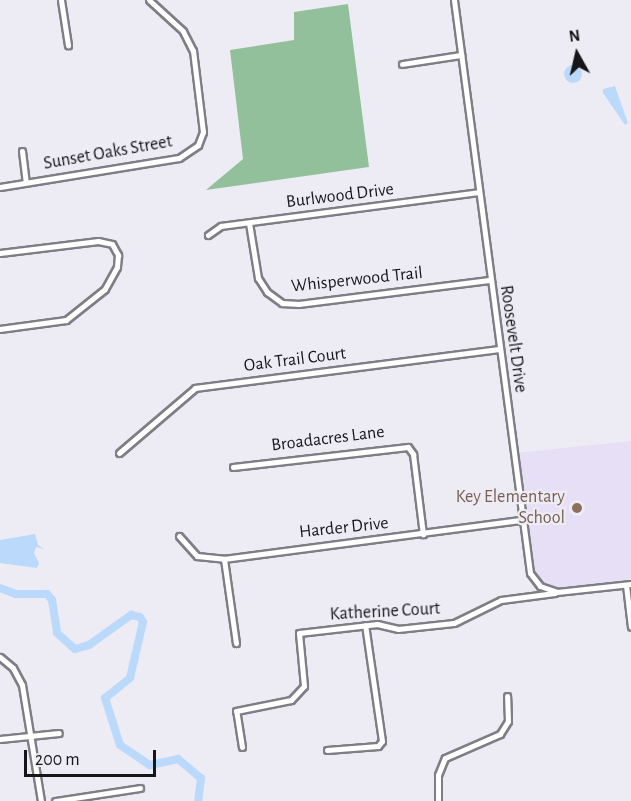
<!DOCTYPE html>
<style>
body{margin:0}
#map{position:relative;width:631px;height:801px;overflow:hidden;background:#edecf5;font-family:"Alegreya Sans",sans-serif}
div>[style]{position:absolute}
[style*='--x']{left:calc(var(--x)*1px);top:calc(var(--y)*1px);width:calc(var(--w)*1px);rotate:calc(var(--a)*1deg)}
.commercial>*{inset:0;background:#e6dff5}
.forest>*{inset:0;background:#92c09b}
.water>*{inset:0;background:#bad9fb}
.round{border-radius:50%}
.river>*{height:8px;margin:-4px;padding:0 4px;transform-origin:4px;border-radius:4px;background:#bad9fb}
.roads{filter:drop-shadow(2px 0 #7e7e85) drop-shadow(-2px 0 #7e7e85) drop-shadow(0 2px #7e7e85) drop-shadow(0 -2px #7e7e85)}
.minor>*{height:5px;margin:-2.5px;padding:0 2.5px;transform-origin:2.5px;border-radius:2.5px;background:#fff}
.dots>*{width:16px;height:16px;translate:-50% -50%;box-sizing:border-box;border:3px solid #edecf5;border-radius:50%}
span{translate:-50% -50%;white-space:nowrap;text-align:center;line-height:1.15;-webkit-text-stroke:4.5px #edecf5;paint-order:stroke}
.street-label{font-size:18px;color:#161619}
.education-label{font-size:18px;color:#785e54}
.right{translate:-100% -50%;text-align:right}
.north{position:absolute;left:547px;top:24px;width:60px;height:60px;-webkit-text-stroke:4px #edecf5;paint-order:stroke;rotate:352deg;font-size:16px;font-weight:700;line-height:24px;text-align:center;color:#161619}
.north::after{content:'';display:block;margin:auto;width:21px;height:27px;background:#161619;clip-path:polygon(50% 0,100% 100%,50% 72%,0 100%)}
.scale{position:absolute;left:24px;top:750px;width:132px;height:27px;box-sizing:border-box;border:3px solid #161619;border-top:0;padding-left:8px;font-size:18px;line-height:21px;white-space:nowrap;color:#161619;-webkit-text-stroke:4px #edecf5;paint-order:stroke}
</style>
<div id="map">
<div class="commercial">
<div style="clip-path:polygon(631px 441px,631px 579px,558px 589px,540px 582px,530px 562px,516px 453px)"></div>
</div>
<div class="forest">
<div style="clip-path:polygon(348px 4px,369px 167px,206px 190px,243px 159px,230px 50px,294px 40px,294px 12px)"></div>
</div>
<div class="water">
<div class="round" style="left:564px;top:65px;width:18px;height:18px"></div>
<div style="clip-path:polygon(615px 86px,628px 123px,625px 125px,603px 93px,603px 89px)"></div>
<div style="clip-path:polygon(35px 534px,38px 545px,44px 549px,36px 547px,34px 553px,39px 563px,37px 568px,0 563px,0 540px)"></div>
</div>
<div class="river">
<div style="--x:0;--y:588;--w:17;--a:21"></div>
<div style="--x:16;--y:594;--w:31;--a:0"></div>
<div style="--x:47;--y:594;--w:8;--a:50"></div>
<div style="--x:52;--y:600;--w:33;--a:81"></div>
<div style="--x:57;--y:633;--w:24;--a:42"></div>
<div style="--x:75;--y:649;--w:15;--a:-16"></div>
<div style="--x:89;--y:645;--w:52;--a:-35.5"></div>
<div style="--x:131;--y:615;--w:9;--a:13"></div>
<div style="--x:140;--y:617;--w:6;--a:59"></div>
<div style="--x:143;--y:622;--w:57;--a:103.1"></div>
<div style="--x:130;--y:678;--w:32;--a:141"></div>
<div style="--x:105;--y:698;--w:49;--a:72.3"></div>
<div style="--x:120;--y:745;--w:36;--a:34"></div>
<div style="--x:150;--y:765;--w:29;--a:-12"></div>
<div style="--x:178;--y:759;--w:30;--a:40"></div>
<div style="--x:201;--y:778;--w:23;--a:97"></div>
</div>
<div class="roads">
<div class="minor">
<div style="--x:61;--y:0;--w:46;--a:81.2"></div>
<div style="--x:454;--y:0;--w:578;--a:82.44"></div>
<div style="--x:530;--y:573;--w:16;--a:52"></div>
<div style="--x:540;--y:586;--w:18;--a:19"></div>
<div style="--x:557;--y:592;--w:74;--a:-6.2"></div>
<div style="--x:402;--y:64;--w:60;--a:-8.7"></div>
<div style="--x:22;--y:151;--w:31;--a:83"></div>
<div style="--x:0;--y:187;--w:181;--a:-9.2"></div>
<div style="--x:179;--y:158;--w:23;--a:-34"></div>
<div style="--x:198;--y:145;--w:14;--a:-69"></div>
<div style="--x:203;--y:132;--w:82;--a:-97"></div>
<div style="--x:193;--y:51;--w:22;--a:-117"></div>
<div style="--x:183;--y:31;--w:46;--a:-137.6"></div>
<div style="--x:249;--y:223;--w:56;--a:80.7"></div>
<div style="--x:258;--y:278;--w:17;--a:57"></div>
<div style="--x:267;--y:292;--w:19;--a:36"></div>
<div style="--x:282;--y:303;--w:17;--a:3"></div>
<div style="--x:299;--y:304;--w:193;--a:-7.2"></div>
<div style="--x:208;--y:235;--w:16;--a:-35"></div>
<div style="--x:221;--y:226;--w:259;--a:-7.5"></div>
<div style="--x:0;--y:253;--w:99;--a:-7"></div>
<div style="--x:98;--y:241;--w:14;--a:12"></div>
<div style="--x:112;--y:244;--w:13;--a:61"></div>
<div style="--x:118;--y:255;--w:12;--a:95"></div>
<div style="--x:117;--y:267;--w:25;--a:119"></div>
<div style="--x:105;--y:289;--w:50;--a:141.5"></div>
<div style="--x:66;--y:320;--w:67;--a:172.2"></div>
<div style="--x:119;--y:453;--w:100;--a:-40.5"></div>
<div style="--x:195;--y:388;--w:306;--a:-7.3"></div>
<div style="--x:233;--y:467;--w:176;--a:-6.5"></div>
<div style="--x:408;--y:447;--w:9;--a:54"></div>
<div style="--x:413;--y:454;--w:81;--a:82.9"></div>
<div style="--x:179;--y:536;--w:27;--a:48"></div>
<div style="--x:197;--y:556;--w:27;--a:6"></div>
<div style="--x:224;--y:559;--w:300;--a:-7.5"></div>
<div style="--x:224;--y:559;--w:85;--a:81.9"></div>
<div style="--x:626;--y:585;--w:42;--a:83.2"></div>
<div style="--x:0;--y:657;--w:17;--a:40"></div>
<div style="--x:13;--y:668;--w:19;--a:62"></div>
<div style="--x:22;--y:685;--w:118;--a:80.7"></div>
<div style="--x:0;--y:739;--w:59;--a:-5.8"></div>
<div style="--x:242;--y:747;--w:36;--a:-99"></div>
<div style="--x:236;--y:711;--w:56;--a:-11.3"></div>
<div style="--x:291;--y:700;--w:19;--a:-47"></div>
<div style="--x:304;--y:686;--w:53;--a:-95.4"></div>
<div style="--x:299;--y:633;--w:79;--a:-6.6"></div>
<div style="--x:377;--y:624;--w:22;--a:13"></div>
<div style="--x:398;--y:629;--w:56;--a:-6.1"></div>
<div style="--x:454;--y:623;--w:52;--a:-26.1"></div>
<div style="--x:501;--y:600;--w:54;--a:-7.4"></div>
<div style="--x:327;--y:750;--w:51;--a:-4.5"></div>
<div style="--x:378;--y:746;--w:6;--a:-51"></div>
<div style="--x:382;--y:741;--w:117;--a:-98.3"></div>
<div style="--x:55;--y:801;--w:86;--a:-8.7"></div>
<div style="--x:438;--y:801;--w:26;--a:-90"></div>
<div style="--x:438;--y:775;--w:18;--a:-68"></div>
<div style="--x:445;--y:758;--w:60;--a:-23.6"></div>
<div style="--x:500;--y:734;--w:15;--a:-58"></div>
<div style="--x:508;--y:721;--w:25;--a:-92"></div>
</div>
</div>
<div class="dots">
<div style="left:577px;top:508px;background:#8d6e63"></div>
</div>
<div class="street-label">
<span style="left:108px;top:153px;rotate:-10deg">Sunset Oaks Street</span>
<span style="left:340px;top:196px;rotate:-7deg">Burlwood Drive</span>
<span style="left:357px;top:280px;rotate:-6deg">Whisperwood Trail</span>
<span style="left:513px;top:339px;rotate:82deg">Roosevelt Drive</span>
<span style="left:295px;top:360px;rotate:-7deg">Oak Trail Court</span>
<span style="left:328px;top:439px;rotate:-7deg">Broadacres Lane</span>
<span style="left:344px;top:528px;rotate:-6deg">Harder Drive</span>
<span style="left:385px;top:612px;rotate:-3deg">Katherine Court</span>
</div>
<div class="education-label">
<span class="right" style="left:565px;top:508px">Key Elementary<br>School</span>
</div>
<div class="north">N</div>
<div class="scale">200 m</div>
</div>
